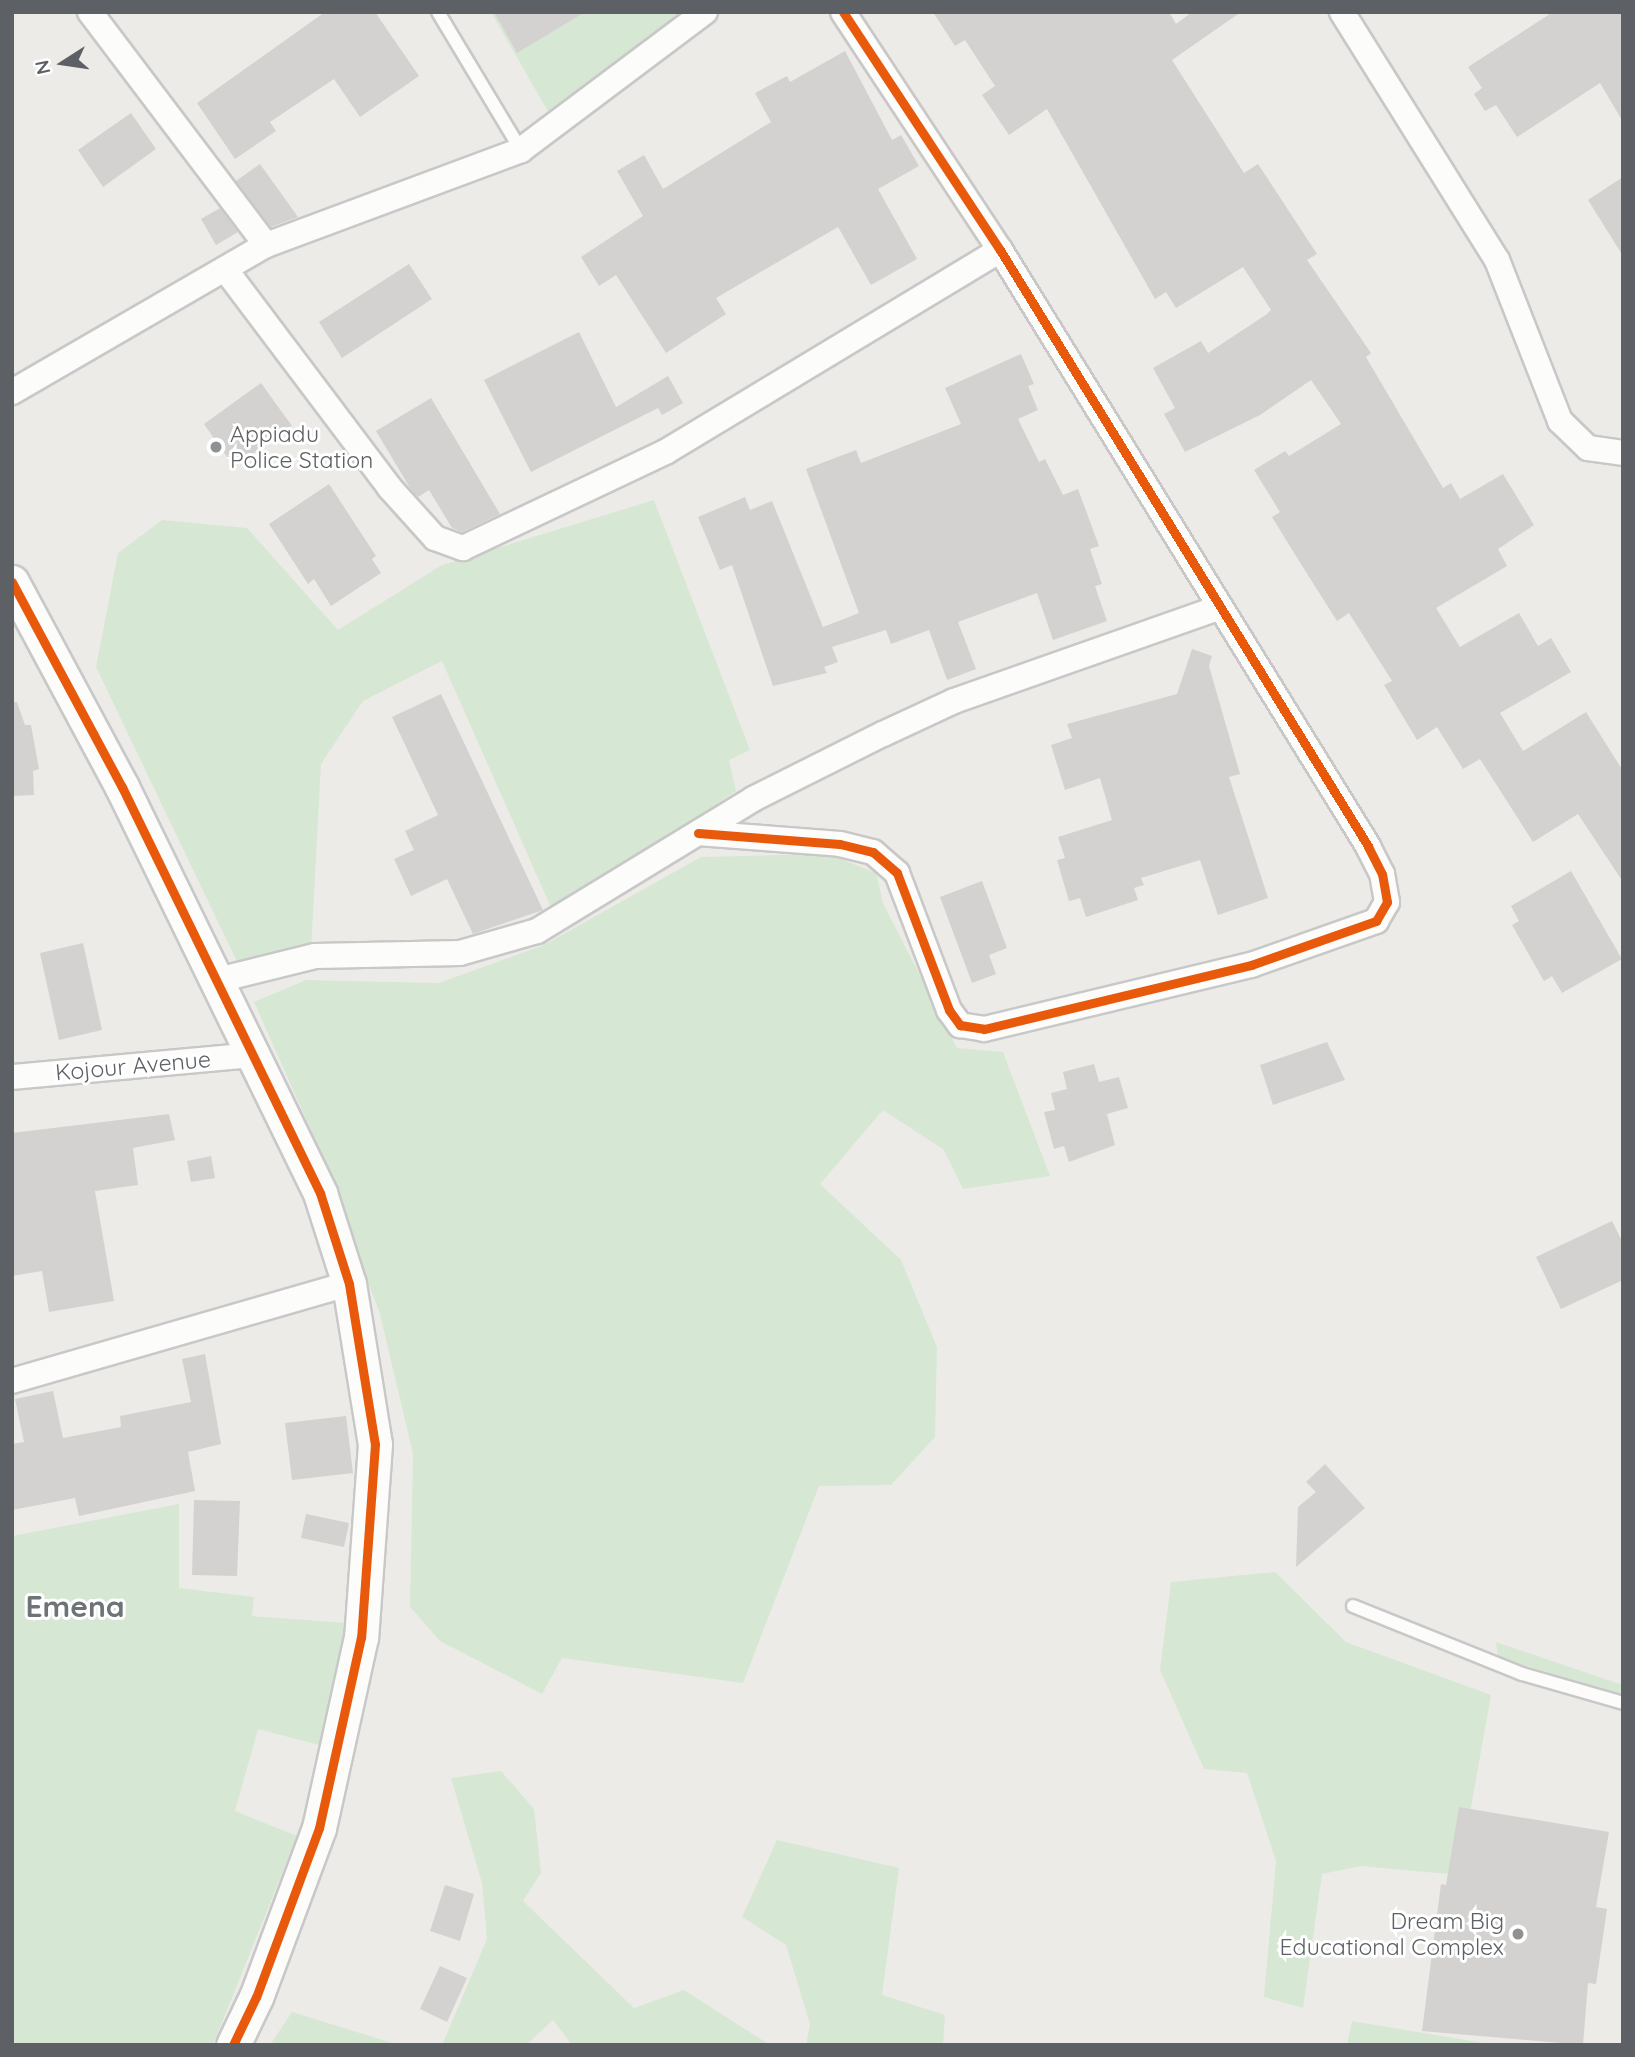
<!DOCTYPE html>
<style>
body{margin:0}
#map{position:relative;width:1635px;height:2057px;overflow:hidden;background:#edebe7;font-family:Quicksand,sans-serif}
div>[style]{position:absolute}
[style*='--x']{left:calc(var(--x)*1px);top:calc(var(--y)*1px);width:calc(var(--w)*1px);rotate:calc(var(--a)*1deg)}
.green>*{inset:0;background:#d6e8d3}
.building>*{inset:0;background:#d3d2d0}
.roads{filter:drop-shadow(2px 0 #c8c8c8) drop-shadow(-2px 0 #c8c8c8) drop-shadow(0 2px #c8c8c8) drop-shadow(0 -2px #c8c8c8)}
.lane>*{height:12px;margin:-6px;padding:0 6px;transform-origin:6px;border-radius:6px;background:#fcfcfb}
.street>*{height:24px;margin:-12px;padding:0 12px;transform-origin:12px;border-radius:12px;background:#fcfcfb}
.secondary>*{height:33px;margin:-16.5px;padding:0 16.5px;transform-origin:16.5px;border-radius:16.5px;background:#fcfcfb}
.cycleway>*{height:9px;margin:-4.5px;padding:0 4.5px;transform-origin:4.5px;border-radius:4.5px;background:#e8590c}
.dots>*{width:19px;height:19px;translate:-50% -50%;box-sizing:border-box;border:4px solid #fff;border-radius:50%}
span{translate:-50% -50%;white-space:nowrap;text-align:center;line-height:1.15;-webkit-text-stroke:6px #fff;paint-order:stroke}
.poi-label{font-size:23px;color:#5d6165}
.left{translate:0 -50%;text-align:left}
.right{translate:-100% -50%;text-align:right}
.street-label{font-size:23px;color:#5d6165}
.district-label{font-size:30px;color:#6e7377;font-weight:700}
.frame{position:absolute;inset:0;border:14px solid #5d6165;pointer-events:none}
.north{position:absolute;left:28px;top:28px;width:70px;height:70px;-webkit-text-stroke:5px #fff;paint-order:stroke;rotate:258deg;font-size:19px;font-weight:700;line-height:28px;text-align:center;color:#5d6165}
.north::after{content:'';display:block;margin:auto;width:24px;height:32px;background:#5d6165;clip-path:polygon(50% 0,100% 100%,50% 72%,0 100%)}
</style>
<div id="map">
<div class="green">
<div style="clip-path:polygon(491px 12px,692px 12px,550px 115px)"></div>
<div style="clip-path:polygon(654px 500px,750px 750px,729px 760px,736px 791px,553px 912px,442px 661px,363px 701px,321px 764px,311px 951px,240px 968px,96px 667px,118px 553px,162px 520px,247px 528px,338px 630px,442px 565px)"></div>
<div style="clip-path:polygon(828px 854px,876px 873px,883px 903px,957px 1048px,1003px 1052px,1050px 1176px,963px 1189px,944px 1150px,883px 1110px,820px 1184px,901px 1260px,937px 1347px,935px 1437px,891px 1485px,819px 1486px,743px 1683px,562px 1658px,542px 1694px,440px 1641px,410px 1607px,413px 1454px,380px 1314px,310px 1128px,254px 1002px,306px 980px,439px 983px,544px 945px,701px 857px)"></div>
<div style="clip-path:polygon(179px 1504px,179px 1588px,254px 1597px,252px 1616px,347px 1623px,323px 1746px,258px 1729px,235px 1811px,297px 1836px,213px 2045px,12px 2045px,12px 1536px)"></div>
<div style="clip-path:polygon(1275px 1572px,1346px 1642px,1491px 1695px,1459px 1875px,1361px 1866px,1322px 1874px,1303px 2008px,1264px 1997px,1276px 1861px,1247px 1773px,1204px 1769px,1160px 1670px,1171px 1582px)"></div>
<div style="clip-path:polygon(1496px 1642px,1623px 1685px,1623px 1696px,1498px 1657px)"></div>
<div style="clip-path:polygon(501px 1771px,534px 1809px,541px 1873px,523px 1901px,634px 2008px,684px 1990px,770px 2045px,572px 2045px,553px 2020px,526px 2045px,442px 2045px,487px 1939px,482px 1883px,451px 1778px)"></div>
<div style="clip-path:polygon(777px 1840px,899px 1868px,882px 1995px,945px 2015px,943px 2045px,806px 2045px,810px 2024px,786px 1945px,742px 1917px)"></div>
<div style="clip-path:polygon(292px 2012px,399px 2045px,270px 2045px)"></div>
<div style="clip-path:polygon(1352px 2021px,1496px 2045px,1347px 2045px)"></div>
</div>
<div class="building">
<div style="clip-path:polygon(325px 12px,375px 12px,419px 76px,360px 117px,334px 79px,270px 122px,276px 131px,235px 159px,197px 103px)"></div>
<div style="clip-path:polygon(494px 12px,585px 12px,517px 53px)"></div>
<div style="clip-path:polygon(933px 12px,1169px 12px,1176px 24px,1192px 12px,1241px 12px,1172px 60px,1244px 173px,1258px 164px,1317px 254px,1307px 260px,1371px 353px,1366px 357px,1443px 488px,1451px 483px,1460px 499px,1503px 474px,1534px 525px,1498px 549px,1507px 566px,1436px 608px,1460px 647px,1519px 613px,1538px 646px,1551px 638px,1571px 672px,1500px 713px,1523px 751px,1586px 712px,1623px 771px,1623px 882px,1578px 814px,1533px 842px,1480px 759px,1463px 769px,1437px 727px,1417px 740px,1384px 685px,1392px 681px,1349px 613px,1337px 621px,1299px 561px,1272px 517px,1280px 512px,1254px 470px,1285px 451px,1289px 456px,1341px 424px,1311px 380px,1260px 415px,1185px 452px,1164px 414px,1175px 408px,1153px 368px,1201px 341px,1208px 353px,1267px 314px,1271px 310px,1243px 267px,1176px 308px,1166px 292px,1155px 299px,1047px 109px,1009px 135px,982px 95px,995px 86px,965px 40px,955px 46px)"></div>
<div style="clip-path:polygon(1553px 12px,1623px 12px,1623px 122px,1600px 83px,1517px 137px,1496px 105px,1485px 111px,1474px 94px,1482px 88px,1468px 67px)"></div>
<div style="clip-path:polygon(845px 51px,892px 140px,901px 135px,919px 166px,878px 189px,917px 259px,871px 285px,838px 227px,716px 298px,726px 314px,666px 353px,616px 275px,599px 286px,581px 257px,643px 216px,617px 171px,644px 155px,663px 189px,771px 122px,755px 93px,787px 76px,790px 82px)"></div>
<div style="clip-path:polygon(131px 113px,156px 149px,103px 187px,78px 150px)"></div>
<div style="clip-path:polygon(260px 164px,298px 217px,271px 227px,236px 181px)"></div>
<div style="clip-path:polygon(1623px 177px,1623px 256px,1588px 200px)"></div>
<div style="clip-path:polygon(220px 208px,238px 232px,216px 245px,201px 219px)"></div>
<div style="clip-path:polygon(409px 264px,432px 299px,342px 358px,319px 322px)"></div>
<div style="clip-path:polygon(579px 332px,616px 407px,668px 376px,683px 403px,662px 415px,658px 408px,531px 472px,484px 380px)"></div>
<div style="clip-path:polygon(1021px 354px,1034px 384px,1028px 386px,1038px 410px,1018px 419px,1039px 462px,1045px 459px,1063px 495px,1078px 489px,1099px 546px,1090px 549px,1102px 584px,1095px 586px,1107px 621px,1053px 640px,1037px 593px,958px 622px,976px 669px,947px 680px,929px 630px,891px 644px,886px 630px,832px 647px,838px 662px,824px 667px,827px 673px,773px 686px,732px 565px,720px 570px,698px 517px,745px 497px,750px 510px,772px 501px,823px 627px,859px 613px,806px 469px,856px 450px,861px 463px,961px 424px,945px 388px)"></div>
<div style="clip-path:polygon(261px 383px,292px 426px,234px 467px,204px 424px)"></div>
<div style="clip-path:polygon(431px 398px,500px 514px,462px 532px,452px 528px,429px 490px,418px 497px,410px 488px,376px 431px)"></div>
<div style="clip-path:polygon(329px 484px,376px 556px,372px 559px,381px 573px,331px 606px,314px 579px,308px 584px,269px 524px)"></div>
<div style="clip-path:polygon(1192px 649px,1212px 656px,1209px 666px,1240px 774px,1229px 777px,1268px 898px,1218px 915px,1200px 860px,1141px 878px,1144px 885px,1134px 888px,1138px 900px,1086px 917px,1080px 898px,1069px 901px,1057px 860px,1065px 858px,1058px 837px,1112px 820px,1100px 778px,1065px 790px,1051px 745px,1072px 738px,1067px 724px,1177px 694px)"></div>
<div style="clip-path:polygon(441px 694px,543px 910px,473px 934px,447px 879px,411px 896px,394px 859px,414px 850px,405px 831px,438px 815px,392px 717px)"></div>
<div style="clip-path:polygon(12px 702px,17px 702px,25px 725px,31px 725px,39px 769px,33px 771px,34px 795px,12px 796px)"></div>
<div style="clip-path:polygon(1571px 871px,1622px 959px,1562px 993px,1552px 976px,1544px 981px,1512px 925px,1519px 921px,1511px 906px)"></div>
<div style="clip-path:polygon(982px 881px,1007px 948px,989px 955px,996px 974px,972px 983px,940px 897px)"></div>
<div style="clip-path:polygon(83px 943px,102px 1030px,59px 1040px,40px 953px)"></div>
<div style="clip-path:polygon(1327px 1042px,1345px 1080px,1273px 1105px,1260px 1065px)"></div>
<div style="clip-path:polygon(1094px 1064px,1099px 1082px,1119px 1077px,1128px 1108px,1107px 1114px,1115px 1145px,1069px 1162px,1064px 1146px,1054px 1149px,1044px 1112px,1055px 1110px,1051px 1093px,1067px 1089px,1063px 1072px)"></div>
<div style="clip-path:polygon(169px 1114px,175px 1140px,133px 1148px,138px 1185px,95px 1191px,114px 1301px,49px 1312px,42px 1271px,12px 1276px,12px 1133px)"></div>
<div style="clip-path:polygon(211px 1156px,215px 1178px,191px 1182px,187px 1161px)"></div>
<div style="clip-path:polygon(1612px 1221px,1623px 1243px,1623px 1280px,1561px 1309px,1536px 1257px)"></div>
<div style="clip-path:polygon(205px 1354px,221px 1444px,188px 1452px,195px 1491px,79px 1516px,75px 1498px,12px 1510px,12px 1444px,24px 1442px,15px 1399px,53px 1391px,63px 1438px,121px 1427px,120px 1416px,191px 1402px,182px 1359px)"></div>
<div style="clip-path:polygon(346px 1416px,353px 1473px,292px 1480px,285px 1423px)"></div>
<div style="clip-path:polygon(1325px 1464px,1365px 1508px,1296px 1567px,1298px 1507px,1316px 1492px,1306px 1482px)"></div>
<div style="clip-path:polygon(194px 1500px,240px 1501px,237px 1576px,192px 1575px)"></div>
<div style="clip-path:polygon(306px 1514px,349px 1523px,344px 1547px,301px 1538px)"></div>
<div style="clip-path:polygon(1459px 1807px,1609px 1832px,1596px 1907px,1607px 1909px,1596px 1984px,1588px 1983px,1583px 2045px,1422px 2031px,1441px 1884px,1446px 1885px)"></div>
<div style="clip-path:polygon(445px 1885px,474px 1894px,460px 1941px,430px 1931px)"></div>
<div style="clip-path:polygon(440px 1966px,467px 1978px,447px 2022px,420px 2009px)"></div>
</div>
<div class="roads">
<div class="lane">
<div style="--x:438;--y:12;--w:161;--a:59"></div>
<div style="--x:1353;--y:1606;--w:182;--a:21.9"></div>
<div style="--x:1522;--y:1674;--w:105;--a:16"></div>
</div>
<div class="street">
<div style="--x:90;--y:12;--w:292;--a:52.9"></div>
<div style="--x:1342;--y:12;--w:292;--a:58"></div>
<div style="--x:1497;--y:260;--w:173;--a:68.6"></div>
<div style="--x:1560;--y:421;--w:39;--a:44"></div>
<div style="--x:1588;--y:448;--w:35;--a:8"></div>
<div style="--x:225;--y:269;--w:273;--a:53"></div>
<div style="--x:389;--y:487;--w:69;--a:48"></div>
<div style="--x:435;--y:538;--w:30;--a:20"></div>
<div style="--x:463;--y:548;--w:226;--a:-25.4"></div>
<div style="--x:667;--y:451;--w:389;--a:-31.1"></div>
<div style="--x:12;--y:392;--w:293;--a:-30.1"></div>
<div style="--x:266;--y:245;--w:272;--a:-20.4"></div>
<div style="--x:521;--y:150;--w:230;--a:-36.9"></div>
<div style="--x:698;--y:833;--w:142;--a:4.4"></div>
<div style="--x:840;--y:844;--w:34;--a:14"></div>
<div style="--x:873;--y:852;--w:32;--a:41"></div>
<div style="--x:897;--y:873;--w:147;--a:69.2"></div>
<div style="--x:949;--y:1010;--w:19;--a:54"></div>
<div style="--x:960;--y:1025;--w:24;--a:9"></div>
<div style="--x:984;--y:1029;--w:275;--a:-13.5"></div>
<div style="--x:1251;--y:965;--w:133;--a:-19.4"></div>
<div style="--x:1376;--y:921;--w:22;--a:-60"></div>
<div style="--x:1387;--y:902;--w:28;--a:-100"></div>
<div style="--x:1382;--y:874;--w:31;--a:-117"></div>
<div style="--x:1368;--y:846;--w:700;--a:-121.69"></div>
<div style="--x:1000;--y:250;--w:285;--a:-123.4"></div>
<div style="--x:218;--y:980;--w:100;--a:-13.9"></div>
<div style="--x:315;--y:956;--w:145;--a:-1.2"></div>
<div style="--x:460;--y:953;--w:80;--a:-15.9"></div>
<div style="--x:537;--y:931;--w:253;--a:-31.4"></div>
<div style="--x:753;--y:799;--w:145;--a:-26.6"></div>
<div style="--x:883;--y:734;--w:78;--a:-24.9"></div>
<div style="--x:954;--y:701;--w:280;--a:-19.4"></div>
<div style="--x:12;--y:1077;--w:243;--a:-5.2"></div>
<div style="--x:12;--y:1381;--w:351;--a:-16.1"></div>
</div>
<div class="secondary">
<div style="--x:12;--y:582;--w:233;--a:61.8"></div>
<div style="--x:122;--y:787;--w:452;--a:64"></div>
<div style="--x:320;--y:1193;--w:96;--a:72.3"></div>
<div style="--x:349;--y:1284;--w:162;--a:80.8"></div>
<div style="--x:375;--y:1444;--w:194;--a:94.1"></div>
<div style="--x:361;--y:1637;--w:196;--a:102.4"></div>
<div style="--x:319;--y:1828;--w:180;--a:110.4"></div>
<div style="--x:256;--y:1997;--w:53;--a:115.6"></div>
</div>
</div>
<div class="cycleway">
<div style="--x:12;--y:582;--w:233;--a:61.8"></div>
<div style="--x:122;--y:787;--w:452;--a:64"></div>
<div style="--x:320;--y:1193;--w:96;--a:72.3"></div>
<div style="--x:349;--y:1284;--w:162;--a:80.8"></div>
<div style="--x:375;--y:1444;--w:194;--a:94.1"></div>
<div style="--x:361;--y:1637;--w:196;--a:102.4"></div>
<div style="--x:319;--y:1828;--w:180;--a:110.4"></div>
<div style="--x:256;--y:1997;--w:53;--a:115.6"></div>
<div style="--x:698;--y:833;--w:142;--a:4.4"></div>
<div style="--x:840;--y:844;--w:34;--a:14"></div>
<div style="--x:873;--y:852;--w:32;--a:41"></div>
<div style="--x:897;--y:873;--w:147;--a:69.2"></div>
<div style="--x:949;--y:1010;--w:19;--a:54"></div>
<div style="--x:960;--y:1025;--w:24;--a:9"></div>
<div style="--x:984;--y:1029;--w:275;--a:-13.5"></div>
<div style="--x:1251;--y:965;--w:133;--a:-19.4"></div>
<div style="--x:1376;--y:921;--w:22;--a:-60"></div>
<div style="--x:1387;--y:902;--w:28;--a:-100"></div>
<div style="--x:1382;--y:874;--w:31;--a:-117"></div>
<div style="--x:1368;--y:846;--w:700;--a:-121.69"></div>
<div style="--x:1000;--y:250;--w:285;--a:-123.4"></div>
</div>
<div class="dots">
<div style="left:216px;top:447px;background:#8f9192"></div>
<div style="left:1518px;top:1934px;background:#8f9192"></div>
</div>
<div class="poi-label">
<span class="left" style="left:230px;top:447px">Appiadu<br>Police Station</span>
<span class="right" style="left:1504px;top:1934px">Dream Big<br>Educational Complex</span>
</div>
<div class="street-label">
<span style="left:133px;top:1066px;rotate:-5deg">Kojour Avenue</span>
</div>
<div class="district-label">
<span style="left:75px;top:1606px">Emena</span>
</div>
<div class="frame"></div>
<div class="north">N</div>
</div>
